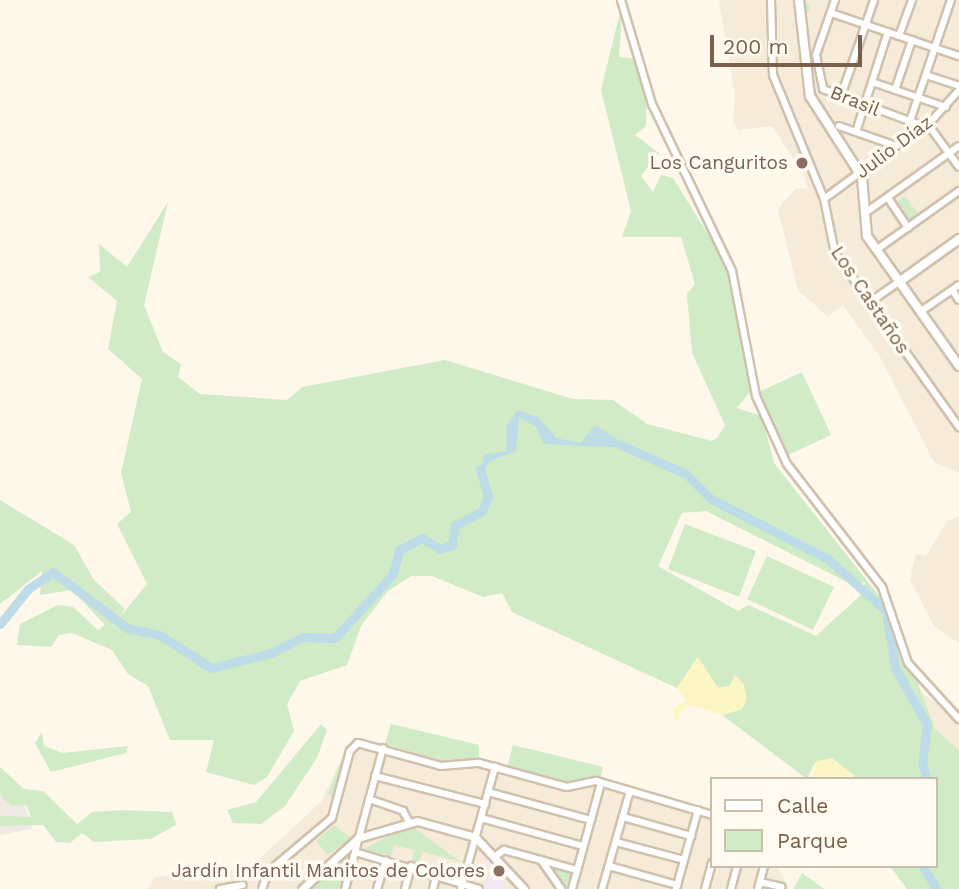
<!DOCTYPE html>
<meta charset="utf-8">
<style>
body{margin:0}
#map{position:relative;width:959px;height:889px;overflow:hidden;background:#fdf8ea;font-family:"Work Sans",sans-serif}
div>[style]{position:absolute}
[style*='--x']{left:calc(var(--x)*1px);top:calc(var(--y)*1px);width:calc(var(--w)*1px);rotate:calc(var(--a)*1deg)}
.residential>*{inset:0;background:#f5ebd8}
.industrial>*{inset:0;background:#eee9e2}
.education>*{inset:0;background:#f5e6f9}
.green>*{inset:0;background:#d1ebc7}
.sand>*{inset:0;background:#fcf6c4}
.water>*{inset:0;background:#bddce7}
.river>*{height:9px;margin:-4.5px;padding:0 4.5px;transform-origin:4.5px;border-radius:4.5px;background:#bddce7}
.roads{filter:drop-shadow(2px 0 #cfc1ae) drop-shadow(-2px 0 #cfc1ae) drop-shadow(0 2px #cfc1ae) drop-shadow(0 -2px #cfc1ae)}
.minor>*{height:6px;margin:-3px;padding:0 3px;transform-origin:3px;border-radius:3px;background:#fff}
.tertiary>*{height:7px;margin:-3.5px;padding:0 3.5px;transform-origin:3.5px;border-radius:3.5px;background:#fff}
.secondary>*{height:8px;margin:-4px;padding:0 4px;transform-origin:4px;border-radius:4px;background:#fff}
.dots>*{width:19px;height:19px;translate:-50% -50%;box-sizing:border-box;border:4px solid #fffbf0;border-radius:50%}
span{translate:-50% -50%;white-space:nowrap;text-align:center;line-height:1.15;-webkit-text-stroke:7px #fffbf0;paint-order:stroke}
.street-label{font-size:19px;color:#78614c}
.education-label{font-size:19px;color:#785e54}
.right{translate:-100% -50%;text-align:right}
.legend{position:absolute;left:710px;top:777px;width:228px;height:91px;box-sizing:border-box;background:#fffbf0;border:2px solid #c9bdae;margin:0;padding:9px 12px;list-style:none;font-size:21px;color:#78614c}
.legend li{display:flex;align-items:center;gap:14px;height:35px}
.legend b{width:35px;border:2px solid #c9bdae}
.scale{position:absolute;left:710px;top:35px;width:152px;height:32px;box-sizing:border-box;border:4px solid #78614c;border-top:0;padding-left:9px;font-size:21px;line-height:24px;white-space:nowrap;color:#78614c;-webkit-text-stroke:5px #fffbf0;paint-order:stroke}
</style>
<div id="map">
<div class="residential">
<div style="clip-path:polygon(719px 0,959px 0,959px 473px,934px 462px,880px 357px,843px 305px,828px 317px,798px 290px,778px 209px,796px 188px,808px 189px,804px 175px,772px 126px,738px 130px,733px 121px,735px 96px)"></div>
<div style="clip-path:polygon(959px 516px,959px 643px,934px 626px,910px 580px,916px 553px,926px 556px,947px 521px)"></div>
<div style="clip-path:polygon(917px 690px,959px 718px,959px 750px,935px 729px)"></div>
<div style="clip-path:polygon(391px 724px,479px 745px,479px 759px,507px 766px,513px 745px,603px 767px,600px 779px,712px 811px,712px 866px,777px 866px,789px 889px,147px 889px,156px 877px,248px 869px,321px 802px,349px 743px,385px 744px)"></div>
</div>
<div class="industrial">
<div style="clip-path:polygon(0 779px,21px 792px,32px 829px,0 835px)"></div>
</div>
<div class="education">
<div style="clip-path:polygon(489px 854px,506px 872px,502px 889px,484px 888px,493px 871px,486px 864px)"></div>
</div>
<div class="green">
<div style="clip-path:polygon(evenodd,623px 0,619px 57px,639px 59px,647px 77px,646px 126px,635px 135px,659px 153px,641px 176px,653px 192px,661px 175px,673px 178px,724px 260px,754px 387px,737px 408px,762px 416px,774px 463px,891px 611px,935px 729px,959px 750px,959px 889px,907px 889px,890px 866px,936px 866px,936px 779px,850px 779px,854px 776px,816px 761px,807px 779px,722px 715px,742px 709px,736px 675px,730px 686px,718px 688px,697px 658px,677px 688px,512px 612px,502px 593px,483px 597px,432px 576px,411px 576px,387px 592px,361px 626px,347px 665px,300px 681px,287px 704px,294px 731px,267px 777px,254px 785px,206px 772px,214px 740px,170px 740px,148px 686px,128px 674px,112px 650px,72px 633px,59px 635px,51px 647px,17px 645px,20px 624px,58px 605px,73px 607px,98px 630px,105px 625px,72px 590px,40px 595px,42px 571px,0 604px,0 500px,74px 545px,94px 580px,125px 609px,111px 628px,147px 584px,117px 524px,131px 512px,121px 473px,142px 379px,108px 349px,117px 301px,88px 277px,100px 272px,99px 244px,127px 267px,168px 202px,144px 305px,163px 352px,181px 364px,178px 377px,200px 394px,287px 400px,302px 387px,445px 360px,573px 399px,613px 400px,647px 424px,712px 441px,718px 437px,725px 425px,692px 353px,687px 294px,695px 284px,681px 237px,622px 237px,631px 211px,601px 90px,623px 0,706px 511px,855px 586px,865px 582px,862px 594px,816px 636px,749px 605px,738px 611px,658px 566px,682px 513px,706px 511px)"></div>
<div style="clip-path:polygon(802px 0,811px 6px,803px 21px,819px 109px,804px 46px)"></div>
<div style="clip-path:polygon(905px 196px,919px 215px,908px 223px,894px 204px)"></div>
<div style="clip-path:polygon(802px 372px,831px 435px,788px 455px,759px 392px)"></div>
<div style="clip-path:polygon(685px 524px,756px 551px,739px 597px,668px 569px)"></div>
<div style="clip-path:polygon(767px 556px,834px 587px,813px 630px,747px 599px)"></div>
<div style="clip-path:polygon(321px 724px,327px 730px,317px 758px,285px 806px,261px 824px,233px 823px,227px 810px,256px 802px)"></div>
<div style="clip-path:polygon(391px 724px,479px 745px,479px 759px,443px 761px,385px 744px)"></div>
<div style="clip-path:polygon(42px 732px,44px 746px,63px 753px,128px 746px,126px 753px,51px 772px,35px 743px)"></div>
<div style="clip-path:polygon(513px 745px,603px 767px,600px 778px,570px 783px,508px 766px)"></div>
<div style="clip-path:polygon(346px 748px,336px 799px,328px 794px)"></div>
<div style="clip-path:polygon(0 767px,24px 789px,43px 791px,77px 824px,92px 812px,121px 810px,172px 812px,176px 825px,151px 839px,94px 842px,82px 833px,70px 843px,56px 842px,43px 825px,0 826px,0 816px,31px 817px,26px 805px,11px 806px,0 795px)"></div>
<div style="clip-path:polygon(334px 825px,352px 839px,328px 855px,316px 841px)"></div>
<div style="clip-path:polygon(406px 827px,416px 829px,461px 862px,422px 852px,419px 863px,412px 861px,414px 850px,394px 845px,391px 856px,364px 849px)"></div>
<div style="clip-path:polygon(350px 850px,339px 889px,308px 889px)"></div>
<div style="clip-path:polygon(552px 868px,571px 873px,569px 889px,566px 889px)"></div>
<div style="clip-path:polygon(802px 873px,824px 889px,793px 889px)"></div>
</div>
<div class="sand">
<div style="clip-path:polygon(698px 657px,718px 688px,730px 686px,735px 675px,743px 683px,747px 698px,742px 709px,722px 715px,691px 705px,678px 713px,680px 721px,674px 719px,674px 708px,686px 700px,677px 688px)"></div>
<div style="clip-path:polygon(832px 758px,855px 776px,811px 779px,816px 761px)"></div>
</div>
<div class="water">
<div style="clip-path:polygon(517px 410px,538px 417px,556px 438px,581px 443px,595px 425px,631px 448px,544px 444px,535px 426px,519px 417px,516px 451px,490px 461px,479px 480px,484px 455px,507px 451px,506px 427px)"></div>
</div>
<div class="river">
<div style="--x:621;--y:445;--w:71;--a:24"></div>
<div style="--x:686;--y:474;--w:35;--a:45"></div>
<div style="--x:711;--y:499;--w:131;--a:27.1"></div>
<div style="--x:828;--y:559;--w:78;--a:41.9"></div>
<div style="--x:886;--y:611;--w:58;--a:81"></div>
<div style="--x:895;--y:668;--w:64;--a:60.3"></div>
<div style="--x:927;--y:724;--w:39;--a:97"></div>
<div style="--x:922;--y:763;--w:17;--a:73"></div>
<div style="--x:0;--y:624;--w:45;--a:-51.3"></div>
<div style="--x:28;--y:589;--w:30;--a:-34"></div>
<div style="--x:53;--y:572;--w:93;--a:37.1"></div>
<div style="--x:127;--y:628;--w:34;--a:12"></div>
<div style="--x:160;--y:635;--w:61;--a:32.9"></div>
<div style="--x:211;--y:668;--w:62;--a:-14"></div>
<div style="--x:271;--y:653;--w:35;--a:-27"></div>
<div style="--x:302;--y:637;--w:33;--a:2"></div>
<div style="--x:335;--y:638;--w:86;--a:-47.8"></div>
<div style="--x:393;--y:574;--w:25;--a:-76"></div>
<div style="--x:399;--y:550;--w:26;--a:-28"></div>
<div style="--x:422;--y:538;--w:21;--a:31"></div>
<div style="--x:440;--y:549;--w:13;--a:-18"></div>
<div style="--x:452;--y:545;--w:20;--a:-81"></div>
<div style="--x:455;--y:525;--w:30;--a:-27"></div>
<div style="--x:482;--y:511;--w:16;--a:-68"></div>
<div style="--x:488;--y:496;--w:28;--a:-107"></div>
<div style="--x:922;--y:866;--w:27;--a:57"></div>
</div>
<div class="roads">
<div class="minor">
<div style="--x:621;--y:0;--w:109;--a:73.4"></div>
<div style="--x:652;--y:104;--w:185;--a:64.4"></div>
<div style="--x:732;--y:271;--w:127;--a:79.1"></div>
<div style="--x:756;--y:396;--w:75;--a:65.5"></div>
<div style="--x:787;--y:464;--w:155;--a:52.3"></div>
<div style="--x:882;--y:587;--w:80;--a:71.1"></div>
<div style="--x:908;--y:663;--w:76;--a:47.7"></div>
<div style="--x:771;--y:0;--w:75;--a:88.5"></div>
<div style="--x:773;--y:75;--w:134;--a:67.6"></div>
<div style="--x:824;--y:199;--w:55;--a:78.5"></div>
<div style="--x:835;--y:253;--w:214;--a:54.5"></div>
<div style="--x:835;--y:0;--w:58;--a:109.1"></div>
<div style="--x:816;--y:55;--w:35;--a:78"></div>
<div style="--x:823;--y:89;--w:107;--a:20.3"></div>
<div style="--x:831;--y:13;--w:135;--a:18.6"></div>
<div style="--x:899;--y:36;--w:38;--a:-70"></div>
<div style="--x:926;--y:75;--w:35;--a:18"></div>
<div style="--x:872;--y:82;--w:78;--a:18.7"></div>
<div style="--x:895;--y:90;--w:53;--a:-71.2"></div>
<div style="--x:840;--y:99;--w:105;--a:-71"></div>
<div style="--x:910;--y:121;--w:128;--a:-71.3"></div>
<div style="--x:927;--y:123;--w:54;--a:54"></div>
<div style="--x:839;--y:126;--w:60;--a:19.3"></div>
<div style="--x:856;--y:132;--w:105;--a:-72.3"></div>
<div style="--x:888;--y:198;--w:36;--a:56"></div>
<div style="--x:824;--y:199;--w:137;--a:-36.4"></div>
<div style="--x:934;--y:118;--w:38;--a:-48"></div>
<div style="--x:865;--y:213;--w:115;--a:-35.5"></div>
<div style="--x:876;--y:250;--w:102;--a:-35.4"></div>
<div style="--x:952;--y:290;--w:12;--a:55"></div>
<div style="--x:870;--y:302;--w:35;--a:-35"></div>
<div style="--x:920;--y:312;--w:47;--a:-34.7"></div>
<div style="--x:375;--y:776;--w:114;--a:14.3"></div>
<div style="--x:488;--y:792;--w:107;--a:15.2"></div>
<div style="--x:369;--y:799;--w:36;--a:19"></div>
<div style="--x:403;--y:811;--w:13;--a:61"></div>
<div style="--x:623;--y:817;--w:71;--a:15.6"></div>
<div style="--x:481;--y:818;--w:106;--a:15.4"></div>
<div style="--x:616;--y:842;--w:70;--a:14.8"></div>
<div style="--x:355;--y:852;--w:129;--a:16.6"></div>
<div style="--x:497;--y:855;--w:9;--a:-36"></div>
<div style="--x:504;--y:850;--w:76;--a:15.3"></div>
<div style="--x:541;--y:860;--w:35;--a:55"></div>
<div style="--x:609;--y:866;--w:71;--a:15.6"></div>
<div style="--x:760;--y:882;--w:22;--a:13"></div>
<div style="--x:220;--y:889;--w:23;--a:-10"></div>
<div style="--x:262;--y:889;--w:18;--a:-71"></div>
<div style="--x:268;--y:872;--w:84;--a:-40.2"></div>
<div style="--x:332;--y:818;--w:69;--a:-75"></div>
<div style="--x:350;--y:751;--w:11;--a:-45"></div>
<div style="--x:358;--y:743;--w:86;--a:15.5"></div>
<div style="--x:441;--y:766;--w:38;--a:-5"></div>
<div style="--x:479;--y:763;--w:91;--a:15.3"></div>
<div style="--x:567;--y:787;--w:30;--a:-12"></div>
<div style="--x:596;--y:781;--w:121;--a:16.3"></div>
<div style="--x:345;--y:889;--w:146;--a:-74.9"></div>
<div style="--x:377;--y:889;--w:30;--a:-73"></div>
<div style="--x:405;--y:889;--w:24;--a:-75"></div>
<div style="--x:433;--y:889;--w:16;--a:-76"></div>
<div style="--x:461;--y:889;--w:127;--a:-74.4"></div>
<div style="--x:572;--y:889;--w:110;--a:-74.7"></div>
<div style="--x:602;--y:889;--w:102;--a:-74.1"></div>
<div style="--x:676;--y:889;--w:82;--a:-74.4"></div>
<div style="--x:705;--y:889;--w:27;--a:-75"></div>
<div style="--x:731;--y:889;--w:24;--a:-75"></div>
<div style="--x:758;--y:889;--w:24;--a:-75"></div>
</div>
<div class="tertiary">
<div style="--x:302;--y:889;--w:76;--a:-42.3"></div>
<div style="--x:358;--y:838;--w:61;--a:-16.1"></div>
<div style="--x:417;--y:821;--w:60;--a:15.4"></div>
<div style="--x:475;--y:837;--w:71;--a:46.7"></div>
</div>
<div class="secondary">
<div style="--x:799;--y:0;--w:97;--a:83.5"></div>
<div style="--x:810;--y:96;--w:96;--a:57.3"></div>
<div style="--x:862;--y:177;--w:59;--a:85.2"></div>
<div style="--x:867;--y:236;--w:159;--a:54.7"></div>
<div style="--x:899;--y:282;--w:74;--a:-35.6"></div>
</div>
</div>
<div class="dots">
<div style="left:802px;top:163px;background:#8d6e63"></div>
<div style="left:499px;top:871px;background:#8d6e63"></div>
</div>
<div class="street-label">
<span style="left:855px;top:101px;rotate:22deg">Brasil</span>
<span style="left:894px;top:147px;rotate:-37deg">Julio Díaz</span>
<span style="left:870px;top:300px;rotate:56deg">Los Castaños</span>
</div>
<div class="education-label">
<span class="right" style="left:788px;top:163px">Los Canguritos</span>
<span class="right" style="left:485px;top:871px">Jardín Infantil Manitos de Colores</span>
</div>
<ul class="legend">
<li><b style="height:9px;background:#fff"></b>Calle</li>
<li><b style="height:19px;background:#d1ebc7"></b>Parque</li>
</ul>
<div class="scale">200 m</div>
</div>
